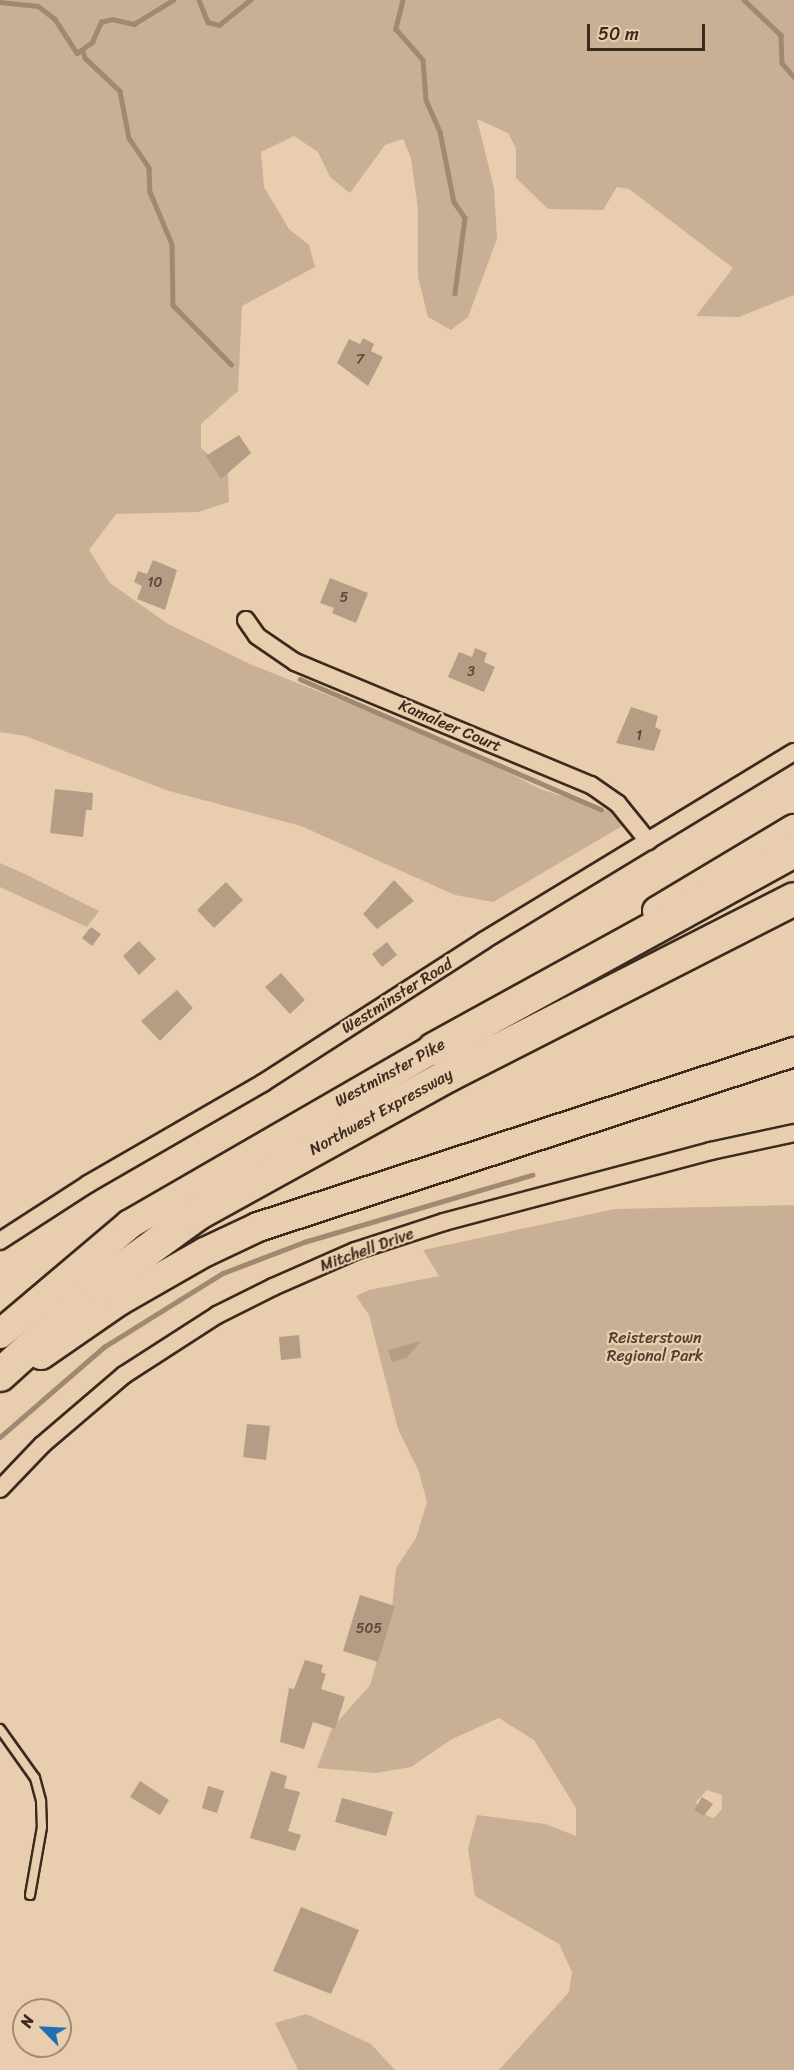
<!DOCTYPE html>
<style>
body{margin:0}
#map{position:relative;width:794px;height:2070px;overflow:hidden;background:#e8cdaf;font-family:Sriracha,sans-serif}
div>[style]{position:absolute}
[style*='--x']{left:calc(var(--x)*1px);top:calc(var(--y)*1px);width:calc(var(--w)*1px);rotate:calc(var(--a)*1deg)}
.green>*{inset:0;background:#c9af95}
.stream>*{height:4.5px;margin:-2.25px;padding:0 2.25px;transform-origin:2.25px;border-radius:2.25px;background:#9f8973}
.building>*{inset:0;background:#b49d84}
.roads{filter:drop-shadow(2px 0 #3b2a1e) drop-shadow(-2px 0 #3b2a1e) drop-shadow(0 2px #3b2a1e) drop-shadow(0 -2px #3b2a1e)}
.service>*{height:8px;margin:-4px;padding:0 4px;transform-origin:4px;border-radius:4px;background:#e8cdaf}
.minor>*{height:16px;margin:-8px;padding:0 8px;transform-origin:8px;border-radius:8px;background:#e8cdaf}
.trunk>*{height:28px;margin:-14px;padding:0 14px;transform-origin:14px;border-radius:14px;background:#e8cdaf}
.motorway>*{height:32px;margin:-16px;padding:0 16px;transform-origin:16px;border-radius:16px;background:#e8cdaf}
span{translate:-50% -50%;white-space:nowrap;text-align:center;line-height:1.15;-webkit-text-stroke:4.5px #e8cdaf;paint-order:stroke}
.number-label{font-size:14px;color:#594738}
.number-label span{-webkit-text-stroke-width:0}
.street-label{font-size:16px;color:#3b2a1e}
.park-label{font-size:16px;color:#503e30}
.north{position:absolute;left:12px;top:1998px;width:60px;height:60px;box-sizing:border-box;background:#e8cdaf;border:2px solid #a38c75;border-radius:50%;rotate:294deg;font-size:16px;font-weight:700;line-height:24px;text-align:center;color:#3b2a1e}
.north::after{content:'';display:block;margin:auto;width:21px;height:27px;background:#1f6fb2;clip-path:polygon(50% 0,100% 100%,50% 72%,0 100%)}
.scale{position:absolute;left:587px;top:24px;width:118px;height:27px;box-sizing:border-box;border:3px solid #3b2a1e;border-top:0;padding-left:8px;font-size:18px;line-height:21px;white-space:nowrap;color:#3b2a1e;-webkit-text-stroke:4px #e8cdaf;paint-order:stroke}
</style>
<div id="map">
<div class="green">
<div style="clip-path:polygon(0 0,794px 0,794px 295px,739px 317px,696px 316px,733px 268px,629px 189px,617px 187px,603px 210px,548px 209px,516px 178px,516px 148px,508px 133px,477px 119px,494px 188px,497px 239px,468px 317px,451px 330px,428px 317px,418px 277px,418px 209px,411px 158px,403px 139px,385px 145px,350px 193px,330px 177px,318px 152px,294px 136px,261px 152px,264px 187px,289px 229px,309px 245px,315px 267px,242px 306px,238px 391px,201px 424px,201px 448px,228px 472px,229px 502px,198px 512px,116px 514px,89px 550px,110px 583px,168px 624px,252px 665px,461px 748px,540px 789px,634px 819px,493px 902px,455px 895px,301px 826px,169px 791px,25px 736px,0 732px)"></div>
<div style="clip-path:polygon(0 863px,27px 875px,99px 911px,87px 927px,0 887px)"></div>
<div style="clip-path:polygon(evenodd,794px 1205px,794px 2070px,499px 2070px,569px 1992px,572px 1972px,559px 1944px,475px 1896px,468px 1849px,477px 1815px,545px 1824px,576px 1836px,576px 1808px,534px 1740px,499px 1718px,452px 1739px,411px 1767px,376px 1773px,317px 1768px,332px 1728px,370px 1685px,392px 1608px,396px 1568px,416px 1538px,427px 1502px,419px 1472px,398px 1429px,369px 1315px,356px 1296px,369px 1290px,439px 1276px,423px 1250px,615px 1209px,794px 1205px,707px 1790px,722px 1795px,722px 1809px,714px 1818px,700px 1813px,696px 1802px,707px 1790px)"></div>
<div style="clip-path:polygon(306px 2014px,371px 2044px,395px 2070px,298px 2070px,275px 2023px)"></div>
</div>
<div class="stream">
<div style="--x:199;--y:0;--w:24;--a:68"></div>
<div style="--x:208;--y:22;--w:11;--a:15"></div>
<div style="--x:219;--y:25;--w:40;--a:-39"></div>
<div style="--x:403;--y:0;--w:30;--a:104"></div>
<div style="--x:396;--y:29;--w:41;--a:48.9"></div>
<div style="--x:423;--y:60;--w:40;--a:85.7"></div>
<div style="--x:426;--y:100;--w:35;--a:66"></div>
<div style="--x:440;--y:132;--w:71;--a:78.7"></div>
<div style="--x:454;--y:202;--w:19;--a:55"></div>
<div style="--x:465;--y:218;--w:76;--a:97.6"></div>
<div style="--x:744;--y:0;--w:51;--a:43.4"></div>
<div style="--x:781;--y:35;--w:28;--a:88"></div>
<div style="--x:782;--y:63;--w:18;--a:49"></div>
<div style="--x:0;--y:2;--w:38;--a:6"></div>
<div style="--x:38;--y:6;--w:21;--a:37"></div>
<div style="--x:55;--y:19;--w:40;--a:57.1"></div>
<div style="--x:77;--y:53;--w:19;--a:-36"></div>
<div style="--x:92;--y:42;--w:22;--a:-66"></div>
<div style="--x:101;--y:22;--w:11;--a:-15"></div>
<div style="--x:112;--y:19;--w:23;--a:13"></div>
<div style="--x:134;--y:24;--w:46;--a:-31.6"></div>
<div style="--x:83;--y:51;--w:7;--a:74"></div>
<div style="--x:85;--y:58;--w:48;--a:43.3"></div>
<div style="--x:120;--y:91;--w:48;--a:79.2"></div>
<div style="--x:129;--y:138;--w:36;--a:56"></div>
<div style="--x:149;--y:168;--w:24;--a:88"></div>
<div style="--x:150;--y:192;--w:56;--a:67.1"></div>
<div style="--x:172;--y:244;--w:61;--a:89.1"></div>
<div style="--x:173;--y:305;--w:83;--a:45.5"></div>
<div style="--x:300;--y:679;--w:328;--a:23.4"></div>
<div style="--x:0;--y:1437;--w:138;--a:-40.9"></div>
<div style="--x:104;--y:1347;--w:140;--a:-31.9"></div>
<div style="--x:223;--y:1273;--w:87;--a:-20.9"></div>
<div style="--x:304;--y:1242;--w:238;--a:-16.4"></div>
</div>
<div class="building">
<div style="clip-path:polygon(363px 338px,374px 344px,371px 351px,383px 357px,368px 386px,337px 363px,349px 339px,360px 344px)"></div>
<div style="clip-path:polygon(239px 435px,251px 453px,221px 479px,206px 456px)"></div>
<div style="clip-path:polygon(153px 560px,177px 570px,165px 610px,137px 599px,142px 586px,134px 582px,138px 571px,147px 574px)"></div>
<div style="clip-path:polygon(330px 578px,368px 593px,356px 623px,332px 613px,334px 608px,320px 603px)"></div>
<div style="clip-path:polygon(475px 648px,487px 653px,484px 662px,495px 667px,484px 692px,448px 677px,459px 652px,472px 657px)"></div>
<div style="clip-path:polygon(631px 707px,658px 716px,655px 727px,661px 730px,654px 751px,616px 743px)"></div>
<div style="clip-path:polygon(55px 789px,93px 793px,92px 810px,86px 810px,83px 837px,50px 833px)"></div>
<div style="clip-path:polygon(394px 880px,414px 901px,377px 929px,363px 914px)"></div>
<div style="clip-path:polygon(226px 882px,243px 900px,214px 928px,197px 910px)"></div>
<div style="clip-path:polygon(91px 927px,101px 934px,92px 946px,82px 938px)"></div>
<div style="clip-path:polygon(139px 941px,156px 959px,139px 975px,123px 956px)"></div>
<div style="clip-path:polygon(387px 942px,397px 955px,382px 967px,372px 954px)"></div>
<div style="clip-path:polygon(281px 973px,305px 1000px,290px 1014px,265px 987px)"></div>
<div style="clip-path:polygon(177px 990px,193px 1008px,160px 1041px,141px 1021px)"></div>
<div style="clip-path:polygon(299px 1335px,301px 1358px,281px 1360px,279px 1337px)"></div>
<div style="clip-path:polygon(421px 1341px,406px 1358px,392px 1362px,388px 1350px)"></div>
<div style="clip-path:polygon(247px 1424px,270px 1426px,266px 1460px,243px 1457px)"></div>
<div style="clip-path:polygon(360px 1595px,395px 1606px,378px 1662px,343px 1651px)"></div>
<div style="clip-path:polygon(305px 1660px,323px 1665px,321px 1672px,326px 1674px,321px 1689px,345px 1697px,335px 1729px,313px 1722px,304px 1749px,280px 1742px,289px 1688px,294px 1689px)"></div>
<div style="clip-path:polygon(271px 1771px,287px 1776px,284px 1788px,300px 1792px,288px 1831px,301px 1835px,295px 1851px,250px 1838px)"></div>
<div style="clip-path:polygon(140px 1781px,169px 1800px,160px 1815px,130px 1797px)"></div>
<div style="clip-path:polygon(208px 1786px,224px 1791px,217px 1813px,202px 1808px)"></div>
<div style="clip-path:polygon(702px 1797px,713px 1804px,704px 1816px,694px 1810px)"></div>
<div style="clip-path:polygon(342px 1798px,393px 1812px,386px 1836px,335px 1822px)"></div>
<div style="clip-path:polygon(301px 1907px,359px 1930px,331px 1994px,273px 1971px)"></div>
</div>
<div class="roads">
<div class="service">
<div style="--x:0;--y:1729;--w:60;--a:54.5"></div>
<div style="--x:35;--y:1778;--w:24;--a:75"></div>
<div style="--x:41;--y:1801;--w:26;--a:88"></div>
<div style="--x:42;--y:1827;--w:69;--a:100"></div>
</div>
<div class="minor">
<div style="--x:246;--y:620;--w:19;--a:55"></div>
<div style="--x:257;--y:636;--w:46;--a:34.4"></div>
<div style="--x:295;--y:662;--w:321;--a:22.6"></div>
<div style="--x:591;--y:785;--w:33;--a:35"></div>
<div style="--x:618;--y:804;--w:48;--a:51"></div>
<div style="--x:0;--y:1241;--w:105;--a:-32.9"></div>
<div style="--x:88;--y:1184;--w:202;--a:-30"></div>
<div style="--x:263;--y:1083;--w:262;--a:-32.8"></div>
<div style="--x:483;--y:941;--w:364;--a:-31.3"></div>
<div style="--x:0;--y:1489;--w:61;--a:-46.3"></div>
<div style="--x:42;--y:1445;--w:108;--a:-40.5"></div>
<div style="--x:124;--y:1375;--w:111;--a:-32.8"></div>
<div style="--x:217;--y:1315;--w:63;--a:-26.6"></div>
<div style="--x:273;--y:1287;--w:90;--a:-23.7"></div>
<div style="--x:355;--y:1251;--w:94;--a:-18"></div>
<div style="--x:444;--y:1222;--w:276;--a:-14.9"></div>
<div style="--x:711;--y:1151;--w:85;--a:-12.2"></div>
</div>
<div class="trunk">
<div style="--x:657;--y:911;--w:160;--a:-30.9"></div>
<div style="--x:0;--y:1334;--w:170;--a:-40.2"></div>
<div style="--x:130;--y:1224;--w:374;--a:-30"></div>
<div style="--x:41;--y:1355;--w:95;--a:-34.7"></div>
<div style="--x:119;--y:1301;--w:99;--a:-29.7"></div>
<div style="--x:205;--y:1252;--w:59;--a:-25.3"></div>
<div style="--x:258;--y:1227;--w:564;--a:-18.08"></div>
</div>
<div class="motorway">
<div style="--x:434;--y:1049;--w:411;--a:-28.8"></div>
<div style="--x:0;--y:1375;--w:131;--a:-42.2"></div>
<div style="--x:97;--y:1287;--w:126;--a:-36"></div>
<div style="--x:199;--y:1213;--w:286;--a:-28.9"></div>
<div style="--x:449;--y:1075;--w:387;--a:-27"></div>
</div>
</div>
<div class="number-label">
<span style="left:360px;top:360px">7</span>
<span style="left:155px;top:583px">10</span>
<span style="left:344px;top:598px">5</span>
<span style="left:471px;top:672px">3</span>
<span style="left:639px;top:736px">1</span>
<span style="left:369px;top:1629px">505</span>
</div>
<div class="street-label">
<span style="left:450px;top:726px;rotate:23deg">Kamaleer Court</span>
<span style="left:397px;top:996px;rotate:-32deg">Westminster Road</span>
<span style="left:390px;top:1073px;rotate:-29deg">Westminster Pike</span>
<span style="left:381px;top:1112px;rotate:-29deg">Northwest Expressway</span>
<span style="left:367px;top:1250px;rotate:-20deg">Mitchell Drive</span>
</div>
<div class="park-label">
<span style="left:655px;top:1347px">Reisterstown<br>Regional Park</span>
</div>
<div class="north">N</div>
<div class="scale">50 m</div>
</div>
